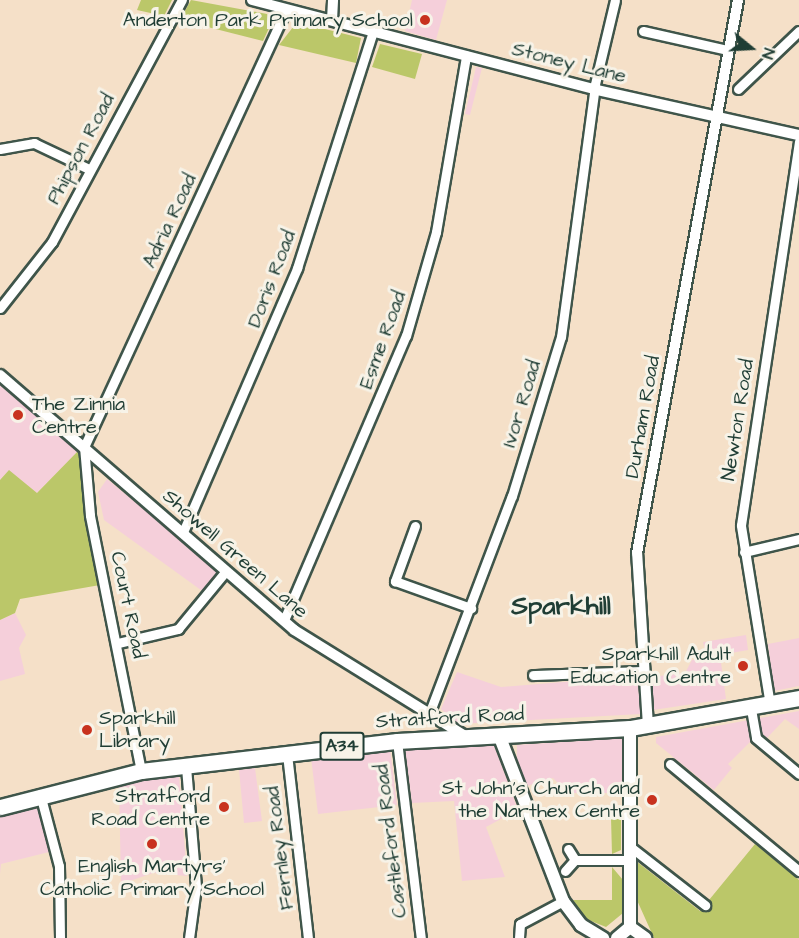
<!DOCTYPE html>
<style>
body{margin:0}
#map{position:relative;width:799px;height:938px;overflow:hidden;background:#f5e0c8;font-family:"Architects Daughter",sans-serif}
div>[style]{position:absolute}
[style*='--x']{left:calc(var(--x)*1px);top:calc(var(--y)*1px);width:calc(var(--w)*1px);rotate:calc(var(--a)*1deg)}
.built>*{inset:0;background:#f5cfda}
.green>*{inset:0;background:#bbc769}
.roads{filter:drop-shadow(2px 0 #3f554a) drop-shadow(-2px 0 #3f554a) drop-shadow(0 2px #3f554a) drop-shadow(0 -2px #3f554a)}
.minor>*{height:9px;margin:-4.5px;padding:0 4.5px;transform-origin:4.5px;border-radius:4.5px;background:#fff}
.tertiary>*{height:10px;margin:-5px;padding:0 5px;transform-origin:5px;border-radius:5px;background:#fff}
.secondary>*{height:12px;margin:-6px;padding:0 6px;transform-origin:6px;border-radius:6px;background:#fff}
.trunk>*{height:15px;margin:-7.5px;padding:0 7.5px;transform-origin:7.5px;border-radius:7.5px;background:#fff}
.dots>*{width:16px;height:16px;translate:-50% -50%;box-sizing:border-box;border:3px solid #f7f3e8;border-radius:50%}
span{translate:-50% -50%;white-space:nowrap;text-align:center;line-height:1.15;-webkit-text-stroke:6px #f7f3e8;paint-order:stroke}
.shield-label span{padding:2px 4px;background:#f7f3e8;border:2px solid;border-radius:4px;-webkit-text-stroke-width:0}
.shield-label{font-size:18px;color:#1f3d34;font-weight:700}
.poi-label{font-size:20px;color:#1f3d34}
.right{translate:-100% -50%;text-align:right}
.left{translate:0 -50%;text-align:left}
.street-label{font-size:20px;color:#1f3d34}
.district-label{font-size:26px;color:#1f3d34;font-weight:700}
.north{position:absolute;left:721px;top:18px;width:60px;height:60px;-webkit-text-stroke:4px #f7f3e8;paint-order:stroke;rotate:108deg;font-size:16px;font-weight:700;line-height:24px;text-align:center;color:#1f3d34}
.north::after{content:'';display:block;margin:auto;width:21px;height:27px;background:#1f3d34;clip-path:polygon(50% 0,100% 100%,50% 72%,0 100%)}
</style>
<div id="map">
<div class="built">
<div style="clip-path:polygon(412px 0,447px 0,436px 40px,405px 31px)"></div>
<div style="clip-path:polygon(476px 67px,482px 68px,470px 115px,465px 114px)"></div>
<div style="clip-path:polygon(0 385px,78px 451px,37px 493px,9px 471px,0 480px)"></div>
<div style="clip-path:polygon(107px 479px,221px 573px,205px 593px,104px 520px,98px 492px)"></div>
<div style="clip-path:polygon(15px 613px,26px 635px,19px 648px,25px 674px,0 681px,0 620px)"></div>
<div style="clip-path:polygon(746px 635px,748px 650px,720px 655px,726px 699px,653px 710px,651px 677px,685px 673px,692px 660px,706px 657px,703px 642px)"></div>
<div style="clip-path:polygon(799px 638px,799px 686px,774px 691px,768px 644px)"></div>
<div style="clip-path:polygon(457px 672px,501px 687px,637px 676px,641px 714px,458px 724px,441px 709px)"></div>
<div style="clip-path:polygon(799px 711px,799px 729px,785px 719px,767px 738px,760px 732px,728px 764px,732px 768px,714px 790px,656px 743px,656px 737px)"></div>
<div style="clip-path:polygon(625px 738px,624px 793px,568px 793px,553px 778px,527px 786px,517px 762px,517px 745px)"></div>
<div style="clip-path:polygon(494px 745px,518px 810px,486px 827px,505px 877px,462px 881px,454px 801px,412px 803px,405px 749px)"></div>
<div style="clip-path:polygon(390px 749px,397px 805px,318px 814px,311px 758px)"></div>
<div style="clip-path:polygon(255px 768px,262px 821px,244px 823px,239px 770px)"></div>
<div style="clip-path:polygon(179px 775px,187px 876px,153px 873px,121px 884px,119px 783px)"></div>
<div style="clip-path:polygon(38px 806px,49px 852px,1px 864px,0 874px,0 817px)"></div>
</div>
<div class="green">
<div style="clip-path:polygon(141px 0,172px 0,160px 24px,155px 14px,137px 10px)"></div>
<div style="clip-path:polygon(191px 0,267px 14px,270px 26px,263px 41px,180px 20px)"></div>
<div style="clip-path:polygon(297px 22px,361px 38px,356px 63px,279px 45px)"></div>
<div style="clip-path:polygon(380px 44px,422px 54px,415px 79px,372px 67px)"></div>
<div style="clip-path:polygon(78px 451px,100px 585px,20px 599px,15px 613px,0 620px,0 480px,9px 470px,37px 493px)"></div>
<div style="clip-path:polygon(611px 818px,621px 818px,621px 850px,612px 854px)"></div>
<div style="clip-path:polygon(755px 844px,799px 880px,799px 938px,654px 938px,636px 898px,636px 861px,700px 911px)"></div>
<div style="clip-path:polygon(612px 867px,623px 880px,623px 913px,606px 927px,586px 919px,573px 900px,612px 900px)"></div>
</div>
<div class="roads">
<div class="minor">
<div style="--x:643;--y:31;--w:86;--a:12.7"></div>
<div style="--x:738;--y:89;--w:84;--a:-43.6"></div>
<div style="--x:0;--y:149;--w:35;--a:-10"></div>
<div style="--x:34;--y:143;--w:61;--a:25.3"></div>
<div style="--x:0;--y:308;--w:84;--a:-51.8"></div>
<div style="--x:52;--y:242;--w:275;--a:-61.8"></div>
<div style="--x:415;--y:526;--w:59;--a:110"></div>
<div style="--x:395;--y:581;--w:81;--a:19.6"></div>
<div style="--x:183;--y:532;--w:288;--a:-66.6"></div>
<div style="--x:297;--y:268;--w:249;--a:-72.2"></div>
<div style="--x:744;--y:552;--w:57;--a:-13.3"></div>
<div style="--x:284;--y:620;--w:309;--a:-66.8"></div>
<div style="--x:406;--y:336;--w:108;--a:-73.9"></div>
<div style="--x:436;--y:232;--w:179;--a:-80.3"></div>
<div style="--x:118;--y:643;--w:62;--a:-13.1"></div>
<div style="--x:178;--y:629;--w:75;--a:-50.4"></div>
<div style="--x:533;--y:675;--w:111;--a:-2.1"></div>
<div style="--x:770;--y:705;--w:182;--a:-99.2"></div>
<div style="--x:741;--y:525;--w:388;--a:-81.4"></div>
<div style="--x:751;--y:709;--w:29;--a:80"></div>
<div style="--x:756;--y:738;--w:56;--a:39.9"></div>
<div style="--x:429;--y:714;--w:233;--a:-69.2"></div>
<div style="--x:512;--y:496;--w:166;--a:-72.9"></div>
<div style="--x:561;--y:337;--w:255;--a:-82.3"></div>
<div style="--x:595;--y:84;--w:86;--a:-76.6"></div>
<div style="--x:397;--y:741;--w:198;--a:83.1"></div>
<div style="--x:287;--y:754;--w:185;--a:83.5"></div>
<div style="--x:670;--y:764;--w:168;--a:39.7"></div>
<div style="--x:186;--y:767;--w:120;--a:85.2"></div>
<div style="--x:196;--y:887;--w:51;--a:97.8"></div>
<div style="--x:141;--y:771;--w:261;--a:-101.3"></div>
<div style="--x:90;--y:515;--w:68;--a:-95"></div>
<div style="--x:84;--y:447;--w:482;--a:-65.2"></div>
<div style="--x:40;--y:794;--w:74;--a:75.2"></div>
<div style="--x:59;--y:866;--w:72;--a:89.2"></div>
<div style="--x:628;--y:845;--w:98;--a:37.9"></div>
<div style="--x:575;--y:860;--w:53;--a:0"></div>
<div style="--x:565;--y:871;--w:15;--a:-48"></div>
<div style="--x:575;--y:860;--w:13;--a:-122"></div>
<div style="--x:519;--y:938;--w:14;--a:-86"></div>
<div style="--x:520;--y:924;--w:49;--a:-28.1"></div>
</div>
<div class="tertiary">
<div style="--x:252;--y:0;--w:357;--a:14.6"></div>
<div style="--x:597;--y:90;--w:207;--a:12.6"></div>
<div style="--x:332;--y:20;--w:20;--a:-87"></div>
<div style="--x:0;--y:375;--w:389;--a:40.9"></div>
<div style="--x:294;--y:630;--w:201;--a:31.8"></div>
<div style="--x:648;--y:726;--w:173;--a:-93.6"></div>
<div style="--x:637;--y:553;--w:562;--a:-79.65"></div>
</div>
<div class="secondary">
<div style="--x:499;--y:735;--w:178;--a:68.9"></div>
<div style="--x:563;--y:901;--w:30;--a:53"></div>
<div style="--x:581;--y:925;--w:26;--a:31"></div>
<div style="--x:630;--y:927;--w:199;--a:-90"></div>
<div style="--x:617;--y:938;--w:17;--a:-40"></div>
<div style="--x:630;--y:927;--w:19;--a:36"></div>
</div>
<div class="trunk">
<div style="--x:0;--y:807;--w:146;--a:-14.3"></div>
<div style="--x:141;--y:771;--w:258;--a:-6.7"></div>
<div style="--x:397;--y:741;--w:233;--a:-3.2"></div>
<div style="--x:630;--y:728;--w:172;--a:-10.1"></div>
</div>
</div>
<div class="dots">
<div style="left:425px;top:20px;background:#c8321e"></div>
<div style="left:18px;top:415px;background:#c8321e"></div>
<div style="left:743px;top:666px;background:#c8321e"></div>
<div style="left:87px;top:730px;background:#c8321e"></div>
<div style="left:652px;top:800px;background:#c8321e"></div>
<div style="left:224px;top:807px;background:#c8321e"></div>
<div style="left:152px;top:844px;background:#c8321e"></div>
</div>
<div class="shield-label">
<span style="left:342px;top:746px">A34</span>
</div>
<div class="poi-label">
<span class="right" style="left:413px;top:20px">Anderton Park Primary School</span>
<span class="left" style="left:32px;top:416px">The Zinnia<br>Centre</span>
<span class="right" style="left:731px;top:666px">Sparkhill Adult<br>Education Centre</span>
<span class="left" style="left:99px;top:730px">Sparkhill<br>Library</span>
<span class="right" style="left:640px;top:800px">St John's Church and<br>the Narthex Centre</span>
<span class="right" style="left:210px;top:808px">Stratford<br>Road Centre</span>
<span style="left:152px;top:878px">English Martyrs'<br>Catholic Primary School</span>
</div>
<div class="street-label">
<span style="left:569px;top:63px;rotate:14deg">Stoney Lane</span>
<span style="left:81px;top:149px;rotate:-62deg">Phipson Road</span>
<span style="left:170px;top:221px;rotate:-65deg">Adria Road</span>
<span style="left:272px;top:279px;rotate:-69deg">Doris Road</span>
<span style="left:383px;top:340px;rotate:-70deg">Esme Road</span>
<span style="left:522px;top:404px;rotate:-73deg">Ivor Road</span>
<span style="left:643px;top:417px;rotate:-80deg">Durham Road</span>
<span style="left:738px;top:420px;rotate:-81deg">Newton Road</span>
<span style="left:235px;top:554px;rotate:41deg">Showell Green Lane</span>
<span style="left:128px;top:605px;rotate:78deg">Court Road</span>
<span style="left:450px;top:718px;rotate:-3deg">Stratford Road</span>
<span style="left:391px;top:841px;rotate:-97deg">Castleford Road</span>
<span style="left:280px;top:848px;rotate:-97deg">Fernley Road</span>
</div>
<div class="district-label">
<span style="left:561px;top:607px">Sparkhill</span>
</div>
<div class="north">N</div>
</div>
